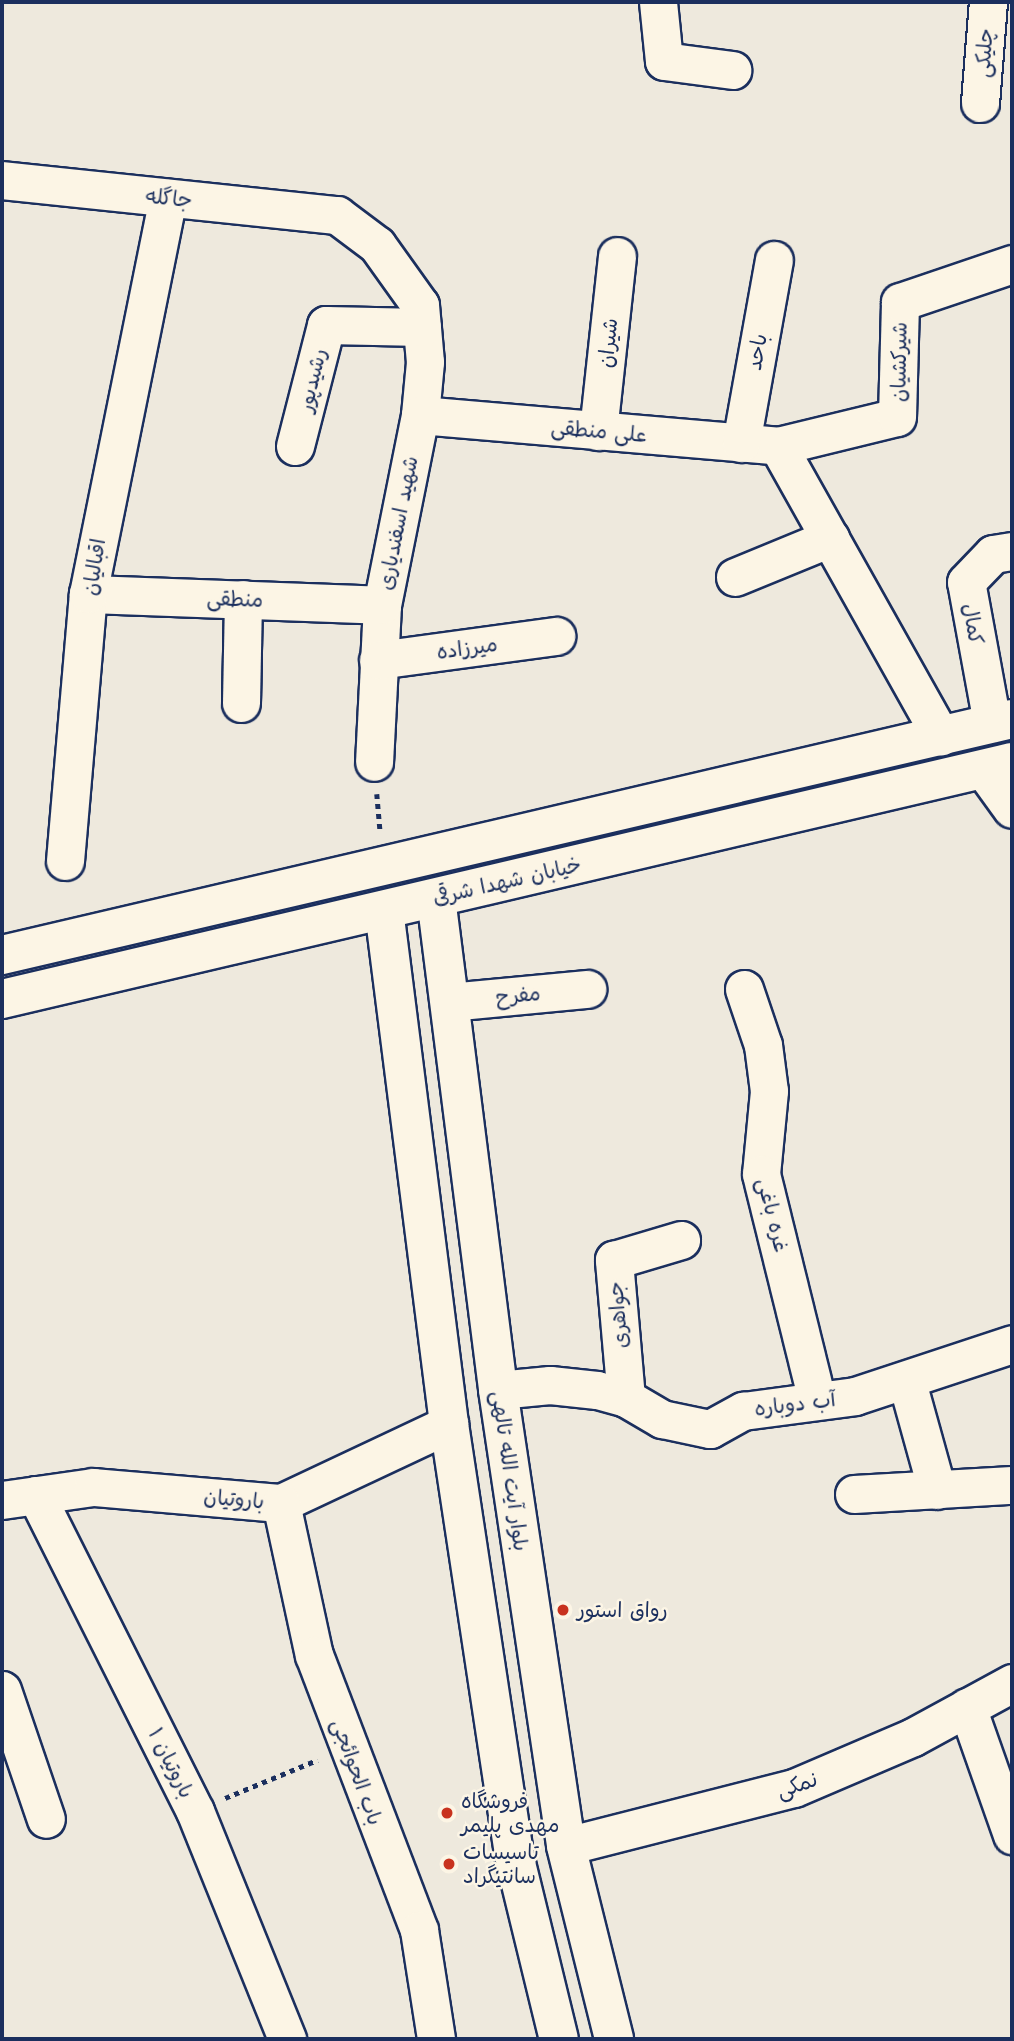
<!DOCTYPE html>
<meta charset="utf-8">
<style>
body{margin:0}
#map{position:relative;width:1014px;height:2041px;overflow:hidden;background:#eee9dd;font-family:"Shantell Sans","Playpen Sans Arabic",sans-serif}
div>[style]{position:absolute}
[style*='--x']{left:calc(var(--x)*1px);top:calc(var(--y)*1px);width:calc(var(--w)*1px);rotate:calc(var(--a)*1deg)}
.path>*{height:4.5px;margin-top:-2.25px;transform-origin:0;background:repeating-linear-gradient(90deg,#1b2f5e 0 5px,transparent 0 10px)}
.roads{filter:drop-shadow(2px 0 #1b2f5e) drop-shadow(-2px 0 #1b2f5e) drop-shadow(0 2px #1b2f5e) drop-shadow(0 -2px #1b2f5e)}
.street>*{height:37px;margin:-18.5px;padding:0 18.5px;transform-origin:18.5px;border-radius:18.5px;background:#fcf5e5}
.secondary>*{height:38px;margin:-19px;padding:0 19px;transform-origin:19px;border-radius:19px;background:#fcf5e5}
.primary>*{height:38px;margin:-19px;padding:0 19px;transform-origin:19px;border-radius:19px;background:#fcf5e5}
.dots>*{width:19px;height:19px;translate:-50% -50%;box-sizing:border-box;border:4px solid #fcf5e5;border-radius:50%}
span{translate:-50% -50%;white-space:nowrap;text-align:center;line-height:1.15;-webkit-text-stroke:5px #fcf5e5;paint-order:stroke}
.street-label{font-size:21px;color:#1b2f5e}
.poi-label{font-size:21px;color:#1b2f5e}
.left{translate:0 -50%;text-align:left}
.frame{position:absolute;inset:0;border:4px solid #1b2f5e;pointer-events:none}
</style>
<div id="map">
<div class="path">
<div style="--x:377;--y:794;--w:36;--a:85"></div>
<div style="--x:225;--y:1798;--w:100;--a:-22.4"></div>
</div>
<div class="roads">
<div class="street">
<div style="--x:658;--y:2;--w:59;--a:84.2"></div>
<div style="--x:664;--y:61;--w:69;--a:7.5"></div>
<div style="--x:980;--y:103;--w:101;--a:-85.5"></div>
<div style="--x:2;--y:180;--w:337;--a:6"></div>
<div style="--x:337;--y:215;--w:50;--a:36.9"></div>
<div style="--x:377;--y:245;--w:74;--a:54.4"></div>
<div style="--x:420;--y:305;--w:57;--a:85"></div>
<div style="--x:425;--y:362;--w:53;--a:95.4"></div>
<div style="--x:420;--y:415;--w:194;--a:101.3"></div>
<div style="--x:382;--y:605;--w:157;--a:92.9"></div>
<div style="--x:420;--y:415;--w:359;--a:4.9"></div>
<div style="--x:778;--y:446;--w:122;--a:-13.7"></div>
<div style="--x:897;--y:417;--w:115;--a:-88.5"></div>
<div style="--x:900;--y:302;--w:118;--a:-18.7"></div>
<div style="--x:598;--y:431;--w:176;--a:-83.8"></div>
<div style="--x:741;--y:443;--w:186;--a:-79.8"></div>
<div style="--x:295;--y:446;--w:125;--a:-75.6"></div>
<div style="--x:326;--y:325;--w:96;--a:1.2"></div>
<div style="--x:778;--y:446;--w:333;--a:60.7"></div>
<div style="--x:735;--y:577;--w:103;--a:-22.3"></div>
<div style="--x:88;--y:594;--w:294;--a:2.1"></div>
<div style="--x:378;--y:660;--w:180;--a:-7.7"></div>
<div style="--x:241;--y:703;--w:104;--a:-88.9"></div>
<div style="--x:992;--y:723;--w:143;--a:-100.4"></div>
<div style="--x:966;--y:582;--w:39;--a:-46"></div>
<div style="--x:993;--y:554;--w:19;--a:-9"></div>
<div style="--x:983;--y:769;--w:49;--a:54.1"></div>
<div style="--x:65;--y:861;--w:268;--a:-85.1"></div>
<div style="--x:88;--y:594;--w:404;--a:-78.6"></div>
<div style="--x:744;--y:989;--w:59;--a:71.3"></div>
<div style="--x:763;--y:1045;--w:46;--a:82.6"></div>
<div style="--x:769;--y:1091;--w:83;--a:95.5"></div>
<div style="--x:761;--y:1174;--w:233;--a:76.1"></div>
<div style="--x:449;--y:1002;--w:139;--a:-5.4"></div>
<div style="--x:907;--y:1382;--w:112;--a:74.5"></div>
<div style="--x:498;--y:1390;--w:52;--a:-5.5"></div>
<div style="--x:550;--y:1385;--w:47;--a:6.1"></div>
<div style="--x:597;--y:1390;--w:30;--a:15"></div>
<div style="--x:626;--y:1398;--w:42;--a:30.3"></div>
<div style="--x:662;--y:1419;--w:49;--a:11.8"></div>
<div style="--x:710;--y:1429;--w:38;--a:-29"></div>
<div style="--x:743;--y:1411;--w:113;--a:-7.6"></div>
<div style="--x:855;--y:1396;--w:165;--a:-18.3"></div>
<div style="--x:626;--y:1398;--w:139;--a:-95"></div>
<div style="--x:614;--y:1260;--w:70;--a:-16.6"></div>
<div style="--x:854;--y:1494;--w:158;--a:-3.3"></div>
<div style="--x:36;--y:1495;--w:354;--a:63.3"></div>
<div style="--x:195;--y:1811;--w:246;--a:68"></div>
<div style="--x:2;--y:1500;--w:92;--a:-8.1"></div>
<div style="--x:93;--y:1487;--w:189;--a:4.9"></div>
<div style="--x:281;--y:1503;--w:186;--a:-25.2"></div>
<div style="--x:281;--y:1503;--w:156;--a:77.8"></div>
<div style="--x:314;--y:1655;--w:294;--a:69.1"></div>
<div style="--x:419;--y:1930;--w:110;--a:81.1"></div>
<div style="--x:2;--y:1690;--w:136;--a:71.2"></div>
<div style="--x:967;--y:1707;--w:136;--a:70.6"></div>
<div style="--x:566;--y:1846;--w:235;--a:-14.3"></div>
<div style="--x:794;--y:1788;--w:129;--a:-23.2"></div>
<div style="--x:913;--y:1737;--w:113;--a:-28.6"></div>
</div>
<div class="secondary">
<div style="--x:436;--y:898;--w:496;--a:82.8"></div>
<div style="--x:498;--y:1390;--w:461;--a:81.5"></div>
<div style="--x:566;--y:1846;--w:199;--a:76"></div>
<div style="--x:384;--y:910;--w:518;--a:82.79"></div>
<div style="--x:449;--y:1424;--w:436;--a:81.4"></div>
<div style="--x:514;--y:1855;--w:189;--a:76.3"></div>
</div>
<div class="primary">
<div style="--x:2;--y:955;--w:1037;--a:-13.15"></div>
<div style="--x:2;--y:999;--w:1037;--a:-13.21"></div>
</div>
</div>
<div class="dots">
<div style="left:563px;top:1610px;background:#c8321e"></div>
<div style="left:447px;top:1813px;background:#c8321e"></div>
<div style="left:449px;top:1864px;background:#c8321e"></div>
</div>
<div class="street-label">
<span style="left:984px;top:53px;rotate:-86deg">چلیکی</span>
<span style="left:169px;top:198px;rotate:6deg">جاگله</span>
<span style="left:608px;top:343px;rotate:-84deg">شیران</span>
<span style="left:757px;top:352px;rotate:-80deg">باحد</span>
<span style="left:899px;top:362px;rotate:-89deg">شیرکشیان</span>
<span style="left:312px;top:380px;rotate:-76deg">رشیدپور</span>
<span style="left:599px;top:431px;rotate:5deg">علی منطقی</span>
<span style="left:398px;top:523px;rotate:-79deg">شهید اسفندیاری</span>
<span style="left:94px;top:567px;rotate:-81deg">اقبالیان</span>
<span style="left:235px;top:599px;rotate:2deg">منطقی</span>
<span style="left:973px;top:624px;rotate:80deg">کمال</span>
<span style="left:467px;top:648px;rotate:-8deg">میرزاده</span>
<span style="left:507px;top:881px;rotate:-13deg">خیابان شهدا شرقی</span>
<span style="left:518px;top:995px;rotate:-5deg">مفرح</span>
<span style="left:773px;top:1215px;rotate:76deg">غره باغی</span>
<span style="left:618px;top:1315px;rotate:-95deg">جواهری</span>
<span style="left:795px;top:1404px;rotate:-7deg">آب دوباره</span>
<span style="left:510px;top:1471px;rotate:82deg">بلوار آیت الله تالهی</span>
<span style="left:234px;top:1499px;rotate:5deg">باروتیان</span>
<span style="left:171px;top:1763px;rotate:63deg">۱ باروتیان</span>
<span style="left:357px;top:1772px;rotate:70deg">باب الحوائجی</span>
<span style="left:797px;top:1785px;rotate:-19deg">نمکی</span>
</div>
<div class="poi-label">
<span class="left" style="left:577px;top:1610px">رواق استور</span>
<span class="left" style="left:461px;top:1813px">فروشگاه<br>مهدی پلیمر</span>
<span class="left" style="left:463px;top:1864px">تاسیسات<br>سانتیگراد</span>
</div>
<div class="frame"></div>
</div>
